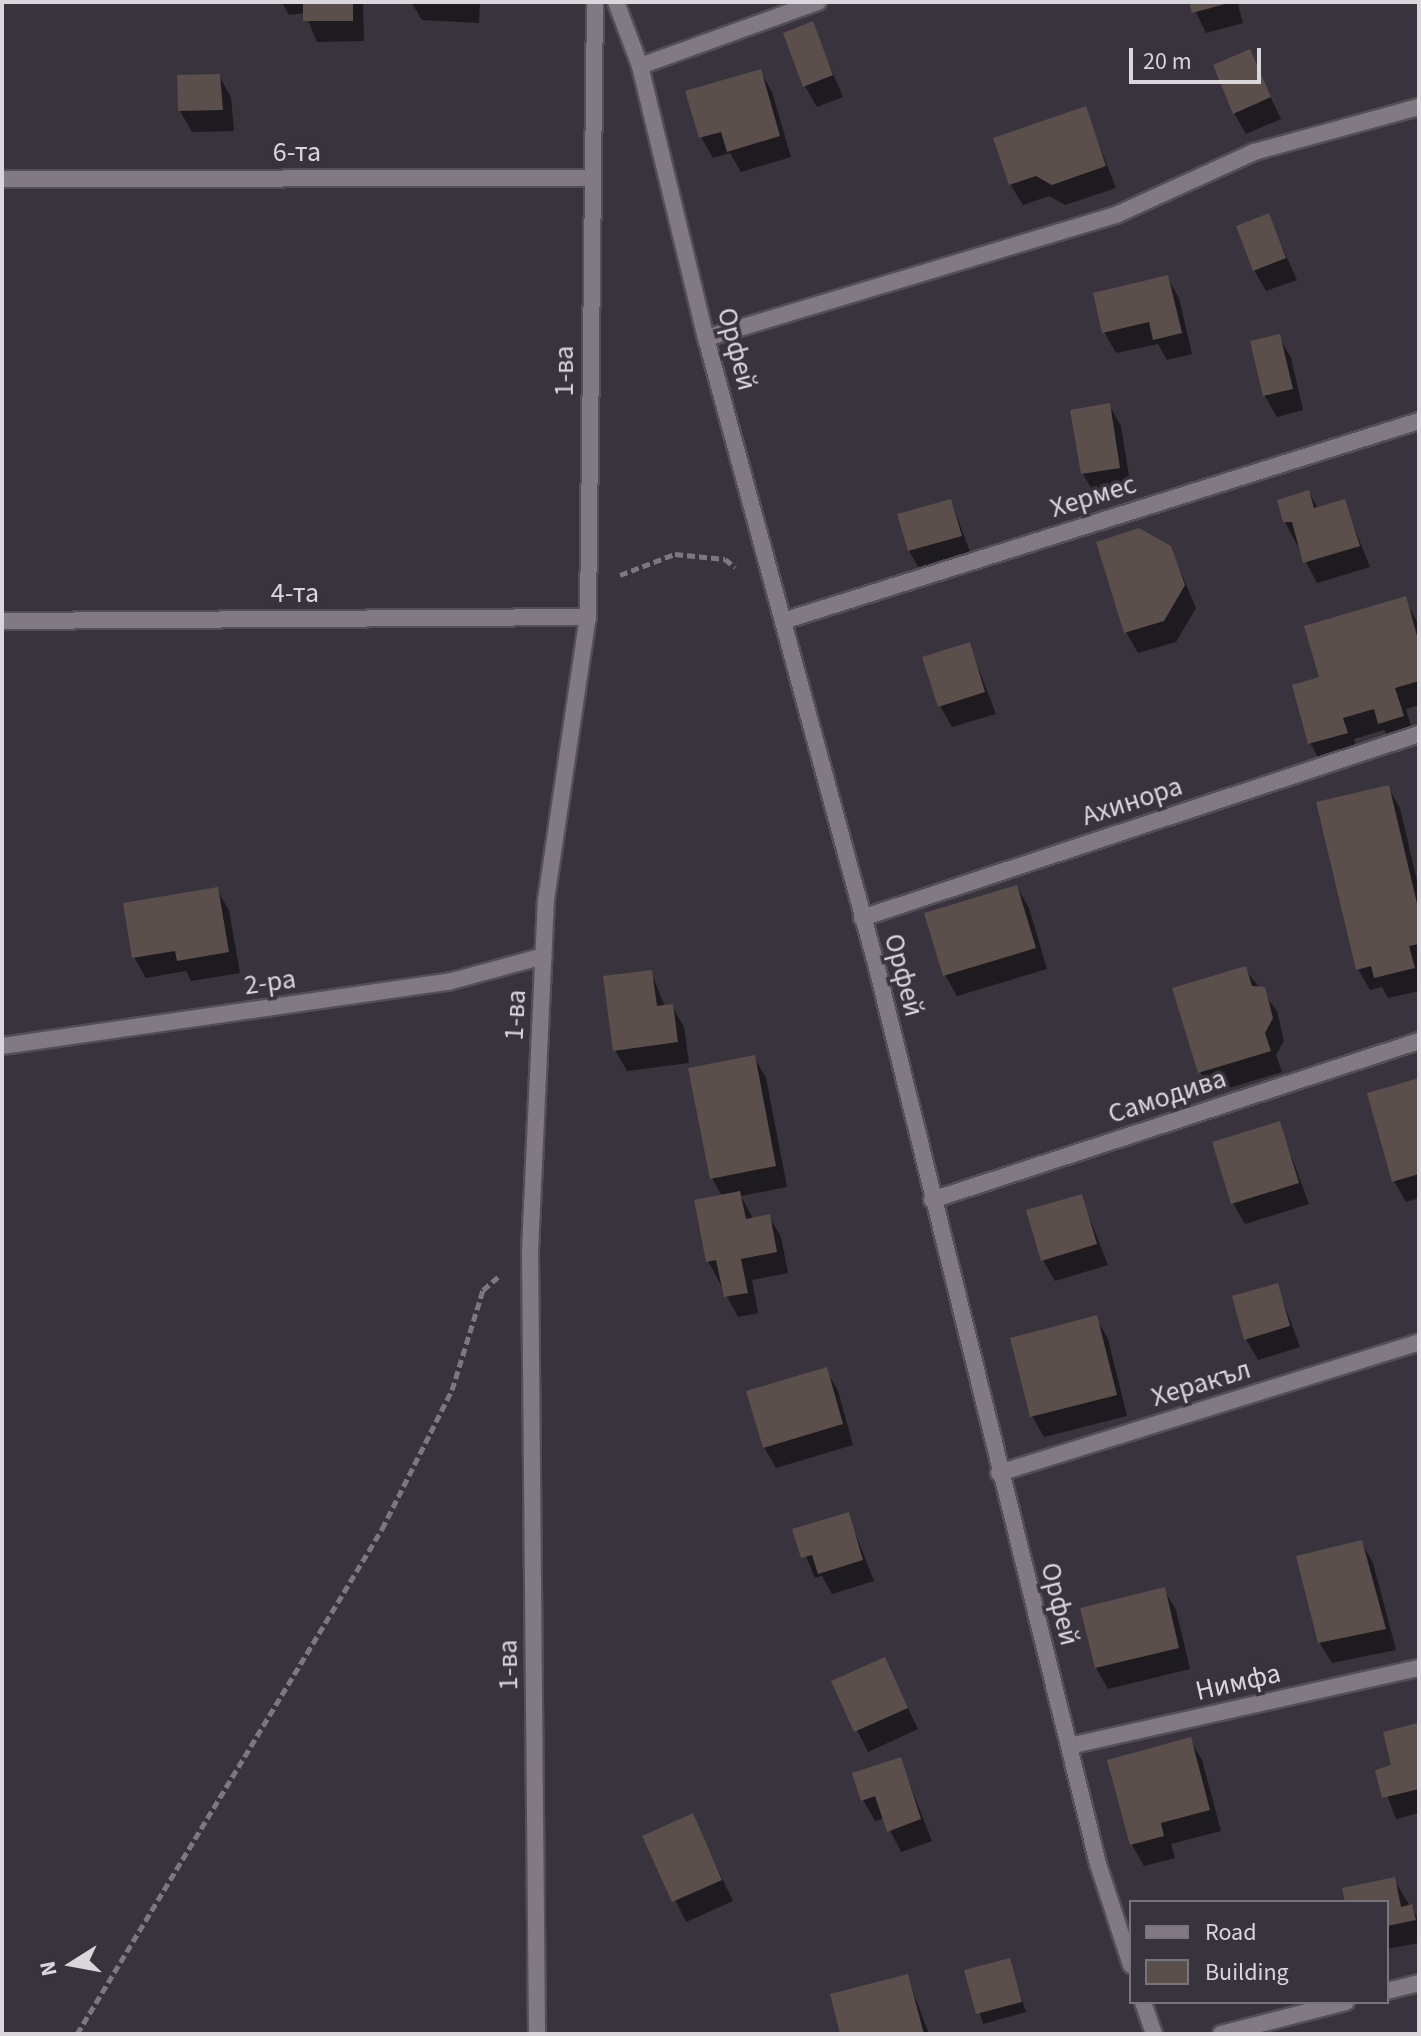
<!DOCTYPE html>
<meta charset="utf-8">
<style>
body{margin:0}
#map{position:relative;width:1421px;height:2036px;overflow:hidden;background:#38333c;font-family:"Source Sans 3",sans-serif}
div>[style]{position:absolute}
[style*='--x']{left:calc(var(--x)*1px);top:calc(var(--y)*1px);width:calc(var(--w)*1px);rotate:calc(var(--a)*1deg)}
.shadow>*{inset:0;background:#0007}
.building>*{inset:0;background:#5b4f4b}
.path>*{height:5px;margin-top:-2.5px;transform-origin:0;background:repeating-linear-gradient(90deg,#7c7880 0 8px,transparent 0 12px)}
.roads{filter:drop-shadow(2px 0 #544f57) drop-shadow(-2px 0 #544f57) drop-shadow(0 2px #544f57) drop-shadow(0 -2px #544f57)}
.minor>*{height:16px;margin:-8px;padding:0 8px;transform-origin:8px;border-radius:8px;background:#817a85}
span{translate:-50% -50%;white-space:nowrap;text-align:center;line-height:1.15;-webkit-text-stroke:7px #38333c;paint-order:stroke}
.street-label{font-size:28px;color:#d9d6dc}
.frame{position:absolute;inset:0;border:4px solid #d9d6dc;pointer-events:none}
.legend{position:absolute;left:1129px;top:1900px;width:260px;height:104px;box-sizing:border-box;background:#38333c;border:2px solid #78747c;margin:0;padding:10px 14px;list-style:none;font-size:24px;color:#d9d6dc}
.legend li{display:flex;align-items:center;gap:16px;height:40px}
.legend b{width:40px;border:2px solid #78747c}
.north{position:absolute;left:32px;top:1924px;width:80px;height:80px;-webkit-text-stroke:6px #38333c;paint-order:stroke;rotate:259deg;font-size:22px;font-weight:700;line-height:32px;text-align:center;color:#d9d6dc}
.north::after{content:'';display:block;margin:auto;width:28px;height:36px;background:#d9d6dc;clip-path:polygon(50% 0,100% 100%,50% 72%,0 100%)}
.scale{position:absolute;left:1129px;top:48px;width:132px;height:36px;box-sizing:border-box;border:4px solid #d9d6dc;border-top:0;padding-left:10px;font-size:24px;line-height:28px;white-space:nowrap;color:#d9d6dc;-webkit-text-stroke:6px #38333c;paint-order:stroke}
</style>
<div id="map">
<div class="shadow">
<div style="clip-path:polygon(282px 2px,363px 2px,364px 41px,317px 42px,305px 13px,289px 15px)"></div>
<div style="clip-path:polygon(411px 2px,480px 2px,479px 23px,422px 20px)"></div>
<div style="clip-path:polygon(1191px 2px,1251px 2px,1238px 5px,1243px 23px,1206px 33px)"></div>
<div style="clip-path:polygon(812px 24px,843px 97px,817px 107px,805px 86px)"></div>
<div style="clip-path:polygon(1249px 52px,1281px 119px,1246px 134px,1234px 113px)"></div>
<div style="clip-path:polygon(760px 71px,772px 92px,791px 157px,741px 172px,730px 153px,713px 158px,701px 137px)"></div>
<div style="clip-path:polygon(219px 76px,231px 97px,234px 131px,192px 132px,180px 111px)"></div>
<div style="clip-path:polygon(1085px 109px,1116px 188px,1065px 205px,1049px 196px,1023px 205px,1010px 184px)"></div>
<div style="clip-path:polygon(1268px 216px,1297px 280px,1266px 291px,1254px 270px)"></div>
<div style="clip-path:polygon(1167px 277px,1179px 298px,1192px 354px,1167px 360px,1158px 344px,1116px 353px,1104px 332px)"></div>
<div style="clip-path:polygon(1279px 337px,1291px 358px,1303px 410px,1277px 417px,1265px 396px,1252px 343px)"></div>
<div style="clip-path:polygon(1109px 405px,1121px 426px,1131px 489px,1095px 495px,1083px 474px)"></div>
<div style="clip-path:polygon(1309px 492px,1318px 509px,1344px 501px,1370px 567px,1317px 583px,1285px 522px)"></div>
<div style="clip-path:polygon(951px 501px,972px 557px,921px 572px,909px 551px)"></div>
<div style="clip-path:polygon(1170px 547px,1196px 608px,1176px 642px,1138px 653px,1126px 632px)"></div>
<div style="clip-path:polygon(1405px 599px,1419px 626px,1419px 705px,1406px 709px,1414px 737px,1392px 744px,1384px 730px,1354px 739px,1358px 754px,1322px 764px,1310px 743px,1321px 679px)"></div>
<div style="clip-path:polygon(969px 644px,996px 714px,952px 727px,940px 706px)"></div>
<div style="clip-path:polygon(1388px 787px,1400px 808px,1419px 889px,1419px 991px,1388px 998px,1382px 987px,1370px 990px,1358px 969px)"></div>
<div style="clip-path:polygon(1017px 887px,1029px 908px,1047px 969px,957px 996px,945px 975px)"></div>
<div style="clip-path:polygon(217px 890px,229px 910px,240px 973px,191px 981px,186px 971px,146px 978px,134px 957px)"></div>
<div style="clip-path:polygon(1245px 969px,1277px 1011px,1284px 1041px,1276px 1055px,1282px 1072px,1212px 1093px,1200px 1072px)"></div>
<div style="clip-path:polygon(651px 972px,665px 1007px,672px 1006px,684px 1027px,689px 1063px,627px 1071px,615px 1050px)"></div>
<div style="clip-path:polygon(754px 1057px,766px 1078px,787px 1187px,741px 1196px,753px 1219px,769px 1216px,781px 1237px,788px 1273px,752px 1280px,758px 1313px,738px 1317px,708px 1261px,722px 1196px,712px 1178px)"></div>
<div style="clip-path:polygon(1419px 1081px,1419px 1198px,1406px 1202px,1394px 1181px)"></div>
<div style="clip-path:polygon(1279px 1123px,1309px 1204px,1245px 1224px,1233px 1203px)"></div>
<div style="clip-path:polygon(1081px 1196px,1108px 1265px,1055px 1281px,1043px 1260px)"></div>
<div style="clip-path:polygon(1277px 1285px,1300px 1347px,1258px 1360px,1246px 1339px)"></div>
<div style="clip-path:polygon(1096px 1318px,1108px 1339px,1127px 1416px,1044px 1437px,1032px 1416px)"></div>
<div style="clip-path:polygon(826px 1370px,838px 1391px,853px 1445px,776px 1468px,764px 1447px)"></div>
<div style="clip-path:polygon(848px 1514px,874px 1581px,832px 1594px,822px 1576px,815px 1578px,795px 1531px)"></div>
<div style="clip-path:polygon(1361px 1542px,1373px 1563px,1396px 1650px,1332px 1663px,1319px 1642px)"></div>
<div style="clip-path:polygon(1164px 1590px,1176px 1610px,1190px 1669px,1108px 1689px,1096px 1668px,1082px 1610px)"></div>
<div style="clip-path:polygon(884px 1659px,918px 1729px,868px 1752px,833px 1682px)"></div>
<div style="clip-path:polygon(1417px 1726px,1419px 1813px,1396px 1819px,1378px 1771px,1393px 1767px)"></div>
<div style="clip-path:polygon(1190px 1740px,1202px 1760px,1221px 1831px,1171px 1844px,1175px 1858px,1144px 1866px,1132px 1845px,1109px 1761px)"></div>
<div style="clip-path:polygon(900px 1759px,932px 1841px,901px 1852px,884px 1818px,875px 1821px,863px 1800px)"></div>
<div style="clip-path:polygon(692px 1816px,733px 1901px,686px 1922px,645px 1837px)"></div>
<div style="clip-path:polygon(1394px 1880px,1419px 1920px,1419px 1943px,1387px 1949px,1387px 1902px,1347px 1902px)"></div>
<div style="clip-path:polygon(1009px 1960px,1026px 2012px,983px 2024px,967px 1971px)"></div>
<div style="clip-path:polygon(907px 1976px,929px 2034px,842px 2034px)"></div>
</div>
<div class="building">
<div style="clip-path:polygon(303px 2px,353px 2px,353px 21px,303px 21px)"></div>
<div style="clip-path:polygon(1189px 2px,1228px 2px,1229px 3px,1192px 13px)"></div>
<div style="clip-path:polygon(813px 21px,833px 75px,803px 87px,783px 33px)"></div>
<div style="clip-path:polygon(1250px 49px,1271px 97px,1233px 114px,1213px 65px)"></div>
<div style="clip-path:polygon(761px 69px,780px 136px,727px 152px,721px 132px,699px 138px,685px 91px)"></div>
<div style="clip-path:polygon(220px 74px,223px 110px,178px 111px,177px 75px)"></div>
<div style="clip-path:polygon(1086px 106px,1106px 166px,1052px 185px,1036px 176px,1009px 185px,993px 138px)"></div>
<div style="clip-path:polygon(1269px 213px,1286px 258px,1253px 271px,1236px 226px)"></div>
<div style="clip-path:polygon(1168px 275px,1182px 333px,1153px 340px,1149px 322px,1102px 333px,1093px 293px)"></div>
<div style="clip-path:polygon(1280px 334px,1293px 389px,1263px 396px,1250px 341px)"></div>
<div style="clip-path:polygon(1110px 403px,1120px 468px,1081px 474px,1070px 410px)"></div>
<div style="clip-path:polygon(1309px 490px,1314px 508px,1345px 499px,1360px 546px,1303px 563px,1292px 522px,1283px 522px,1277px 500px)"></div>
<div style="clip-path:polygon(951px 499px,962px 536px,908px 551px,897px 514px)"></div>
<div style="clip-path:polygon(1139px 528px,1171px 546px,1185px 585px,1164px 621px,1124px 633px,1096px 542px)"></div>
<div style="clip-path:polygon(1406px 596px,1419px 643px,1419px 681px,1395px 688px,1404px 716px,1378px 724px,1374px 709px,1343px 718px,1348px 733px,1308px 744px,1292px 685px,1319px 677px,1304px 626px)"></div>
<div style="clip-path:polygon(970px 642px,985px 692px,938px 707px,922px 657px)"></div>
<div style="clip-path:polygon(1389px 785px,1419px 912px,1419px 944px,1409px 946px,1415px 968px,1374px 978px,1371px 966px,1356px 970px,1316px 802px)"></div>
<div style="clip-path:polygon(1017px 885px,1036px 948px,943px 976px,924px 913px)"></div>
<div style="clip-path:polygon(218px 887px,229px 952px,177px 961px,175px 951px,132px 958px,123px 903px)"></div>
<div style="clip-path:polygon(1246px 966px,1252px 986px,1265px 987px,1273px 1018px,1265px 1033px,1271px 1051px,1198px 1073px,1172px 988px)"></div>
<div style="clip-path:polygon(652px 970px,657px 1006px,673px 1004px,678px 1042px,613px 1051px,603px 976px)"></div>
<div style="clip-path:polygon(755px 1055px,776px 1166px,710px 1179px,688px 1068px)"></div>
<div style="clip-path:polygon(1419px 1078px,1419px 1174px,1392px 1182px,1367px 1093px)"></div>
<div style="clip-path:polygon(1280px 1121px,1299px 1183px,1231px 1204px,1212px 1142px)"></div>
<div style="clip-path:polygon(740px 1191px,746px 1219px,770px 1214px,777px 1252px,741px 1259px,748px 1293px,724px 1297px,716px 1260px,706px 1262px,694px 1200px)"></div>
<div style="clip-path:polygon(1082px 1194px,1097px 1244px,1041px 1261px,1026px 1210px)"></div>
<div style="clip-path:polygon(1278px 1283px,1290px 1326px,1244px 1340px,1232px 1296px)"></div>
<div style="clip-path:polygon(1097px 1315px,1117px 1395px,1030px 1417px,1010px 1338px)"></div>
<div style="clip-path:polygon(827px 1367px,843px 1424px,763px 1448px,746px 1391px)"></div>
<div style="clip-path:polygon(849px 1512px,863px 1560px,818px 1574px,812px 1555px,801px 1558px,792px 1529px)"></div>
<div style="clip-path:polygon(1362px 1540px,1386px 1629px,1318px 1643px,1296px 1556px)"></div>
<div style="clip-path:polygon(1165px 1587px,1179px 1648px,1095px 1668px,1080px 1608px)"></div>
<div style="clip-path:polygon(885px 1657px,908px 1708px,854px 1732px,831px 1681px)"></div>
<div style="clip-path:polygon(1418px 1723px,1419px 1789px,1382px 1798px,1375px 1770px,1391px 1765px,1383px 1732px)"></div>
<div style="clip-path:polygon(1191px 1737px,1210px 1810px,1161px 1823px,1164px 1836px,1130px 1845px,1107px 1760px)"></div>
<div style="clip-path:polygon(901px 1757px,921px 1819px,887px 1832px,875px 1796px,861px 1801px,852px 1773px)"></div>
<div style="clip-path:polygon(693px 1813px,722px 1880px,672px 1902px,642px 1836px)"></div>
<div style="clip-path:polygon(1395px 1877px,1401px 1907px,1412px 1904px,1416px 1920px,1387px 1926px,1387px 1902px,1345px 1902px,1342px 1888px)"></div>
<div style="clip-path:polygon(1010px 1958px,1022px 2002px,976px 2014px,964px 1970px)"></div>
<div style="clip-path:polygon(908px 1974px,924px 2034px,840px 2034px,830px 1994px)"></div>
</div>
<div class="path">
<div style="--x:620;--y:575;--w:59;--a:-20.9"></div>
<div style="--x:675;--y:554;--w:50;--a:5.7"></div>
<div style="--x:725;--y:559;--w:13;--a:39"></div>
<div style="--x:77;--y:2034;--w:590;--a:-58.87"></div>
<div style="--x:382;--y:1529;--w:156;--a:-63.3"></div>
<div style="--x:452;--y:1390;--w:105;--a:-72.8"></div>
<div style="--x:483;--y:1290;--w:20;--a:-41"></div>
</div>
<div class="roads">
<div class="minor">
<div style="--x:616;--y:2;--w:68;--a:69.4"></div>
<div style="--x:640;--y:66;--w:280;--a:76.4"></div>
<div style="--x:706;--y:338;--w:649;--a:74.81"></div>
<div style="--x:876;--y:964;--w:927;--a:76.14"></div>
<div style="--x:1098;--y:1864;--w:106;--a:71.9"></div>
<div style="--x:640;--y:66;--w:189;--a:-19.8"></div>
<div style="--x:2;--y:179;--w:589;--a:-0.1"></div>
<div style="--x:706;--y:338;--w:428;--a:-16.7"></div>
<div style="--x:1116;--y:215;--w:152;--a:-24.5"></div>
<div style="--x:1254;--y:152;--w:171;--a:-15.3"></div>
<div style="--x:2;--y:621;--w:586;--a:-0.39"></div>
<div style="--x:783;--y:621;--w:667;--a:-17.46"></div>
<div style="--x:862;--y:918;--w:587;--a:-18.28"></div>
<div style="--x:2;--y:1046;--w:451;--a:-8.2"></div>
<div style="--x:448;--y:982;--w:99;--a:-15.2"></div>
<div style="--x:932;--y:1200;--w:512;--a:-18.08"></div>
<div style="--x:999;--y:1473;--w:440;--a:-17.3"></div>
<div style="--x:1069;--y:1746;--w:359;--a:-12.6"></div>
<div style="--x:1387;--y:1991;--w:33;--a:-14"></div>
<div style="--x:1143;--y:2002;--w:34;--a:71"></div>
<div style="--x:537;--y:2034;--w:783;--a:-90.51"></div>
<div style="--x:530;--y:1251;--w:351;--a:-87.4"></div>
<div style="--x:546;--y:900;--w:286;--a:-81.6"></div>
<div style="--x:588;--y:617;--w:615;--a:-89.35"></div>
<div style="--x:1221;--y:2034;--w:129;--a:-14.4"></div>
</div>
</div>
<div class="street-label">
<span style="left:297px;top:152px">6-та</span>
<span style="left:737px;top:349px;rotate:75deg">Орфей</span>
<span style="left:564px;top:371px;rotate:-90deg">1-ва</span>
<span style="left:1093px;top:496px;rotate:-17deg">Хермес</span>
<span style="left:295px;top:593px">4-та</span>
<span style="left:1132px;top:801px;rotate:-18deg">Ахинора</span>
<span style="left:904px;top:975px;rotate:75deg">Орфей</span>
<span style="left:270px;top:982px;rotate:-8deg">2-ра</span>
<span style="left:515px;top:1015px;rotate:-87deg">1-ва</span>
<span style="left:1167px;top:1096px;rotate:-18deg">Самодива</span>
<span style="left:1201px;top:1383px;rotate:-17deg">Херакъл</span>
<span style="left:1060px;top:1604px;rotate:76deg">Орфей</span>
<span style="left:508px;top:1665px;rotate:-91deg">1-ва</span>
<span style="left:1238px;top:1682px;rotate:-13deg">Нимфа</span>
</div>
<div class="frame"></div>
<ul class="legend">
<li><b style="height:10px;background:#817a85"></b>Road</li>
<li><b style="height:22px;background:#5b4f4b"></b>Building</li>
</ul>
<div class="north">N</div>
<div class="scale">20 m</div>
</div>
